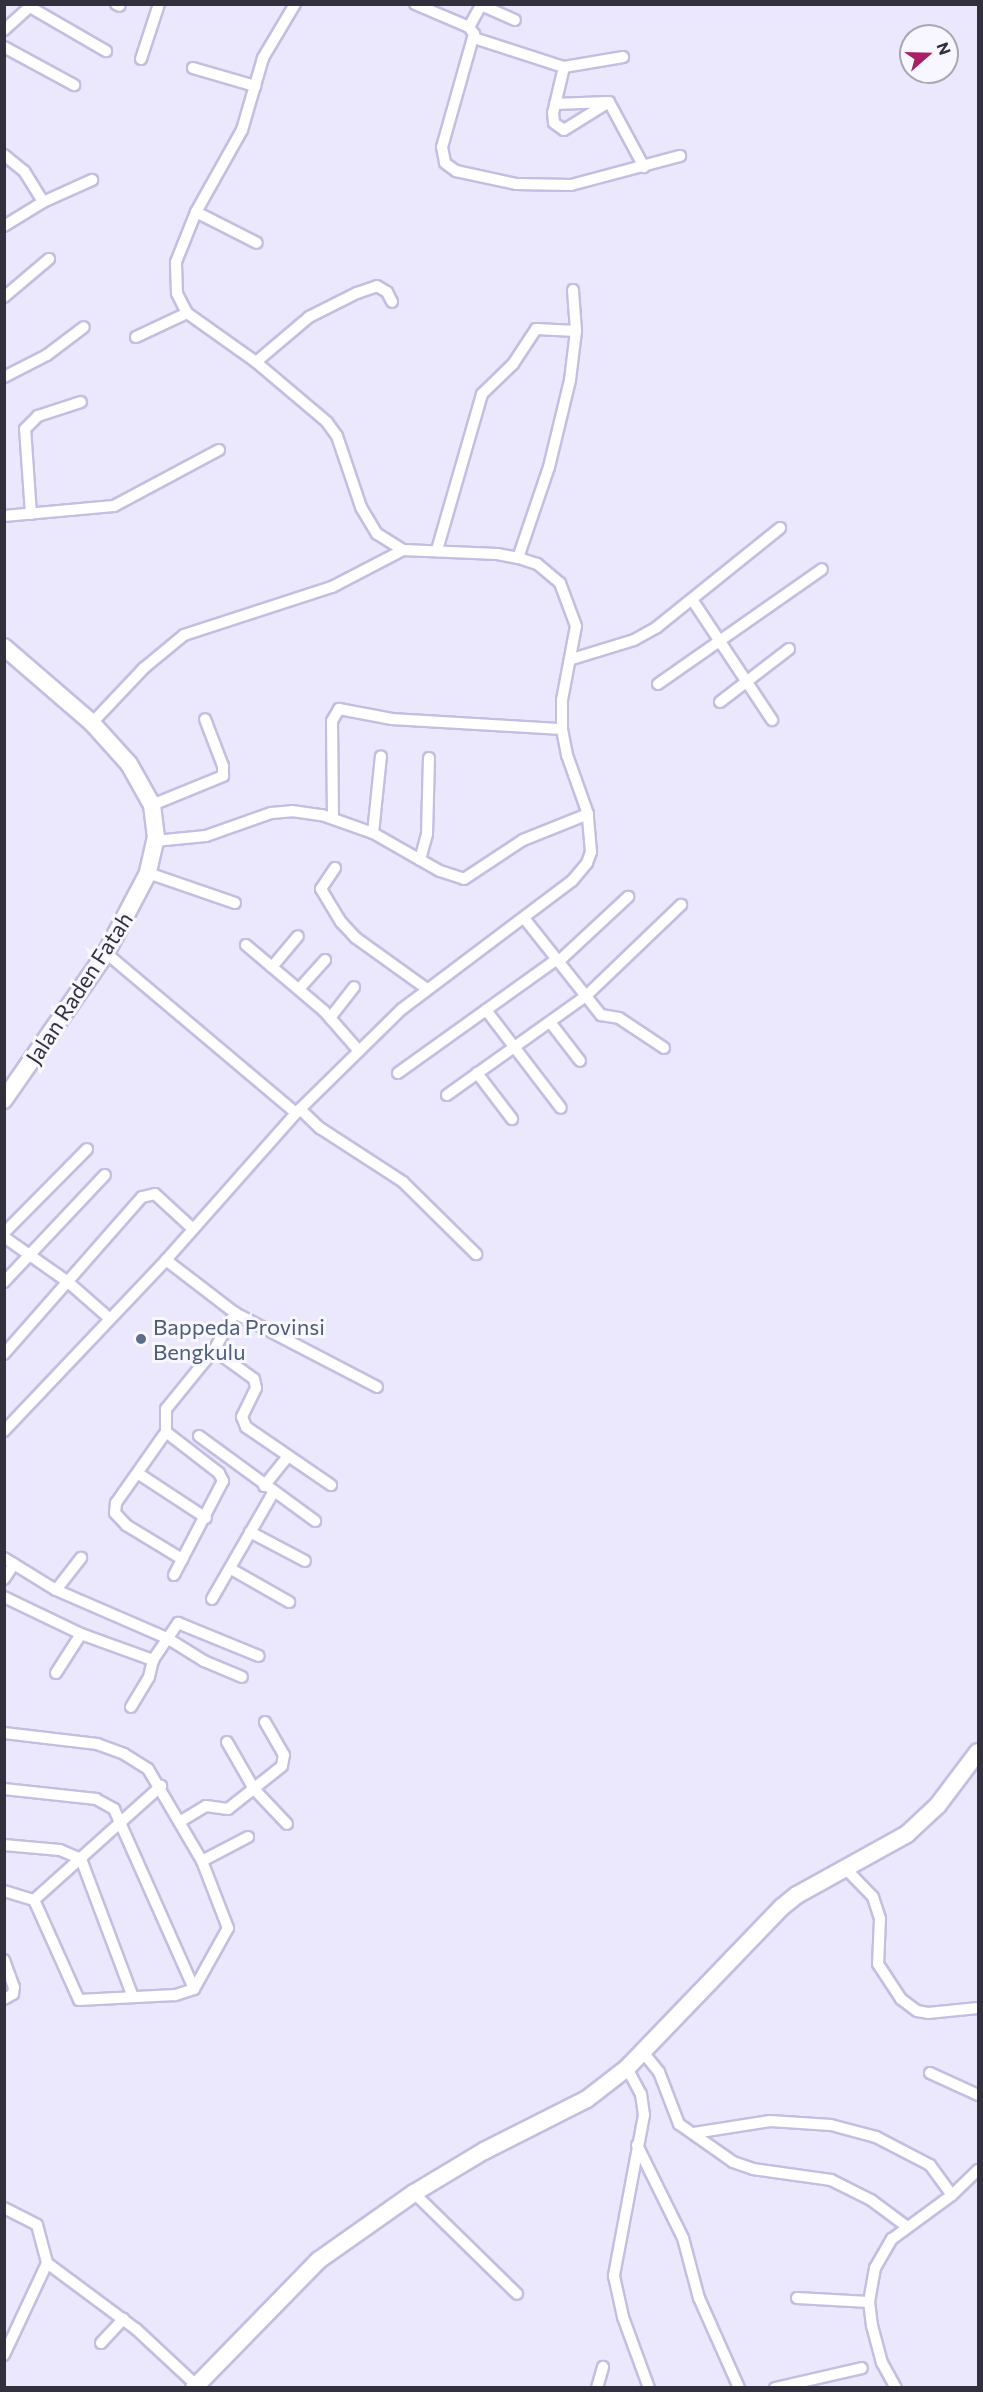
<!DOCTYPE html>
<style>
body{margin:0}
#map{position:relative;width:983px;height:2392px;overflow:hidden;background:#ebe8fd;font-family:Commissioner,sans-serif}
div>[style]{position:absolute}
[style*='--x']{left:calc(var(--x)*1px);top:calc(var(--y)*1px);width:calc(var(--w)*1px);rotate:calc(var(--a)*1deg)}
.roads{filter:drop-shadow(2px 0 #c4bee1) drop-shadow(-2px 0 #c4bee1) drop-shadow(0 2px #c4bee1) drop-shadow(0 -2px #c4bee1)}
.minor>*{height:10px;margin:-5px;padding:0 5px;transform-origin:5px;border-radius:5px;background:#fff}
.trunk>*{height:16px;margin:-8px;padding:0 8px;transform-origin:8px;border-radius:8px;background:#fff}
.dots>*{width:16px;height:16px;translate:-50% -50%;box-sizing:border-box;border:3px solid #f8f7ff;border-radius:50%}
span{translate:-50% -50%;white-space:nowrap;text-align:center;line-height:1.15;-webkit-text-stroke:6px #f8f7ff;paint-order:stroke}
.street-label{font-size:22px;color:#33303e}
.service-label{font-size:22px;color:#4e5e75}
.left{translate:0 -50%;text-align:left}
.frame{position:absolute;inset:0;border:6px solid #33303e;pointer-events:none}
.north{position:absolute;left:899px;top:24px;width:60px;height:60px;box-sizing:border-box;background:#f8f7ff;border:2px solid #a9a7b2;border-radius:50%;rotate:70deg;font-size:16px;font-weight:700;line-height:24px;text-align:center;color:#33303e}
.north::after{content:'';display:block;margin:auto;width:21px;height:27px;background:#a92065;clip-path:polygon(50% 0,100% 100%,50% 72%,0 100%)}
</style>
<div id="map">
<div class="roads">
<div class="minor">
<div style="--x:116;--y:4;--w:4;--a:27"></div>
<div style="--x:415;--y:4;--w:59;--a:23.1"></div>
<div style="--x:469;--y:27;--w:9;--a:54"></div>
<div style="--x:474;--y:34;--w:117;--a:105.8"></div>
<div style="--x:442;--y:147;--w:16;--a:79"></div>
<div style="--x:445;--y:163;--w:14;--a:36"></div>
<div style="--x:456;--y:171;--w:61;--a:12.2"></div>
<div style="--x:516;--y:184;--w:55;--a:1"></div>
<div style="--x:571;--y:185;--w:113;--a:-14.9"></div>
<div style="--x:30;--y:7;--w:88;--a:30.1"></div>
<div style="--x:469;--y:27;--w:25;--a:-61"></div>
<div style="--x:481;--y:5;--w:37;--a:24"></div>
<div style="--x:4;--y:30;--w:39;--a:-42"></div>
<div style="--x:474;--y:38;--w:95;--a:17.9"></div>
<div style="--x:564;--y:67;--w:47;--a:103.4"></div>
<div style="--x:553;--y:113;--w:10;--a:84"></div>
<div style="--x:554;--y:123;--w:12;--a:35"></div>
<div style="--x:564;--y:130;--w:53;--a:-31.9"></div>
<div style="--x:609;--y:102;--w:74;--a:61.7"></div>
<div style="--x:4;--y:47;--w:80;--a:28.5"></div>
<div style="--x:141;--y:59;--w:58;--a:-71.9"></div>
<div style="--x:564;--y:67;--w:60;--a:-9.6"></div>
<div style="--x:193;--y:68;--w:65;--a:16.2"></div>
<div style="--x:555;--y:104;--w:53;--a:-2.2"></div>
<div style="--x:4;--y:155;--w:26;--a:39"></div>
<div style="--x:24;--y:171;--w:36;--a:58"></div>
<div style="--x:196;--y:212;--w:68;--a:26.9"></div>
<div style="--x:4;--y:226;--w:46;--a:-31.6"></div>
<div style="--x:43;--y:202;--w:54;--a:-24.2"></div>
<div style="--x:4;--y:297;--w:59;--a:-40.2"></div>
<div style="--x:136;--y:337;--w:56;--a:-25.2"></div>
<div style="--x:256;--y:362;--w:70;--a:-40.3"></div>
<div style="--x:309;--y:317;--w:54;--a:-26.6"></div>
<div style="--x:357;--y:293;--w:21;--a:-19"></div>
<div style="--x:377;--y:286;--w:12;--a:31"></div>
<div style="--x:387;--y:292;--w:11;--a:63"></div>
<div style="--x:4;--y:377;--w:48;--a:-27.1"></div>
<div style="--x:47;--y:355;--w:46;--a:-37.1"></div>
<div style="--x:31;--y:514;--w:85;--a:-94"></div>
<div style="--x:25;--y:429;--w:18;--a:-45"></div>
<div style="--x:38;--y:416;--w:45;--a:-18"></div>
<div style="--x:4;--y:516;--w:110;--a:-5.2"></div>
<div style="--x:114;--y:506;--w:119;--a:-28.1"></div>
<div style="--x:437;--y:550;--w:162;--a:-73.9"></div>
<div style="--x:482;--y:394;--w:43;--a:-44.1"></div>
<div style="--x:513;--y:364;--w:42;--a:-56.7"></div>
<div style="--x:536;--y:329;--w:40;--a:2.9"></div>
<div style="--x:518;--y:558;--w:96;--a:-71.2"></div>
<div style="--x:549;--y:467;--w:89;--a:-76.4"></div>
<div style="--x:570;--y:380;--w:49;--a:-83"></div>
<div style="--x:576;--y:331;--w:41;--a:-94.2"></div>
<div style="--x:693;--y:601;--w:143;--a:56.4"></div>
<div style="--x:572;--y:659;--w:65;--a:-17"></div>
<div style="--x:634;--y:640;--w:26;--a:-29"></div>
<div style="--x:657;--y:627;--w:158;--a:-38.8"></div>
<div style="--x:658;--y:684;--w:200;--a:-35"></div>
<div style="--x:720;--y:702;--w:87;--a:-37.5"></div>
<div style="--x:92;--y:723;--w:76;--a:-46.6"></div>
<div style="--x:144;--y:668;--w:52;--a:-39.5"></div>
<div style="--x:184;--y:635;--w:156;--a:-18"></div>
<div style="--x:332;--y:587;--w:80;--a:-27.5"></div>
<div style="--x:152;--y:805;--w:77;--a:-22.2"></div>
<div style="--x:223;--y:776;--w:10;--a:-90"></div>
<div style="--x:223;--y:766;--w:50;--a:-111"></div>
<div style="--x:333;--y:817;--w:96;--a:-90.6"></div>
<div style="--x:332;--y:721;--w:14;--a:-60"></div>
<div style="--x:339;--y:709;--w:54;--a:10.7"></div>
<div style="--x:392;--y:719;--w:170;--a:3.4"></div>
<div style="--x:373;--y:833;--w:77;--a:-84.1"></div>
<div style="--x:155;--y:841;--w:51;--a:-5.6"></div>
<div style="--x:206;--y:836;--w:69;--a:-19.5"></div>
<div style="--x:271;--y:813;--w:21;--a:-5"></div>
<div style="--x:292;--y:811;--w:30;--a:8"></div>
<div style="--x:322;--y:815;--w:54;--a:19.4"></div>
<div style="--x:373;--y:833;--w:77;--a:29.6"></div>
<div style="--x:440;--y:871;--w:25;--a:18"></div>
<div style="--x:464;--y:879;--w:71;--a:-33.5"></div>
<div style="--x:523;--y:840;--w:70;--a:-21.8"></div>
<div style="--x:420;--y:860;--w:27;--a:-75"></div>
<div style="--x:427;--y:834;--w:76;--a:-88.5"></div>
<div style="--x:335;--y:868;--w:25;--a:124"></div>
<div style="--x:321;--y:889;--w:39;--a:59"></div>
<div style="--x:341;--y:922;--w:22;--a:47"></div>
<div style="--x:356;--y:938;--w:87;--a:35.7"></div>
<div style="--x:148;--y:873;--w:92;--a:19"></div>
<div style="--x:524;--y:918;--w:124;--a:51.6"></div>
<div style="--x:601;--y:1015;--w:18;--a:9"></div>
<div style="--x:619;--y:1018;--w:54;--a:33.7"></div>
<div style="--x:246;--y:945;--w:102;--a:40.2"></div>
<div style="--x:324;--y:1011;--w:53;--a:48.8"></div>
<div style="--x:106;--y:953;--w:248;--a:40.1"></div>
<div style="--x:558;--y:962;--w:96;--a:-42.9"></div>
<div style="--x:272;--y:967;--w:40;--a:-50"></div>
<div style="--x:299;--y:989;--w:39;--a:-48"></div>
<div style="--x:486;--y:1010;--w:123;--a:52.6"></div>
<div style="--x:330;--y:1018;--w:39;--a:-52"></div>
<div style="--x:550;--y:1022;--w:49;--a:52.4"></div>
<div style="--x:398;--y:1073;--w:196;--a:-35.6"></div>
<div style="--x:477;--y:1073;--w:58;--a:52.7"></div>
<div style="--x:447;--y:1095;--w:171;--a:-35.5"></div>
<div style="--x:586;--y:996;--w:132;--a:-43.8"></div>
<div style="--x:300;--y:1109;--w:28;--a:44"></div>
<div style="--x:320;--y:1128;--w:99;--a:33"></div>
<div style="--x:403;--y:1182;--w:103;--a:44.6"></div>
<div style="--x:4;--y:1233;--w:118;--a:-45.3"></div>
<div style="--x:4;--y:1237;--w:78;--a:35.1"></div>
<div style="--x:68;--y:1282;--w:53;--a:41.2"></div>
<div style="--x:166;--y:1260;--w:87;--a:37.5"></div>
<div style="--x:235;--y:1313;--w:160;--a:27.5"></div>
<div style="--x:4;--y:1282;--w:147;--a:-46.7"></div>
<div style="--x:214;--y:1350;--w:49;--a:35.9"></div>
<div style="--x:254;--y:1379;--w:9;--a:77"></div>
<div style="--x:256;--y:1388;--w:32;--a:116"></div>
<div style="--x:242;--y:1417;--w:11;--a:68"></div>
<div style="--x:246;--y:1427;--w:103;--a:34.3"></div>
<div style="--x:4;--y:1354;--w:209;--a:-48.7"></div>
<div style="--x:142;--y:1197;--w:13;--a:-13"></div>
<div style="--x:155;--y:1194;--w:52;--a:42.6"></div>
<div style="--x:4;--y:1431;--w:236;--a:-46.5"></div>
<div style="--x:166;--y:1260;--w:196;--a:-48.5"></div>
<div style="--x:296;--y:1113;--w:148;--a:-44.5"></div>
<div style="--x:402;--y:1009;--w:213;--a:-37"></div>
<div style="--x:572;--y:881;--w:23;--a:-50"></div>
<div style="--x:587;--y:863;--w:12;--a:-70"></div>
<div style="--x:591;--y:852;--w:38;--a:-95"></div>
<div style="--x:588;--y:814;--w:63;--a:-109.6"></div>
<div style="--x:567;--y:755;--w:26;--a:-101"></div>
<div style="--x:562;--y:729;--w:29;--a:-90"></div>
<div style="--x:562;--y:700;--w:75;--a:-79.3"></div>
<div style="--x:576;--y:626;--w:46;--a:-110.4"></div>
<div style="--x:560;--y:583;--w:30;--a:-140"></div>
<div style="--x:537;--y:564;--w:20;--a:-162"></div>
<div style="--x:518;--y:558;--w:21;--a:-169"></div>
<div style="--x:497;--y:554;--w:94;--a:-177.6"></div>
<div style="--x:403;--y:550;--w:31;--a:-148"></div>
<div style="--x:377;--y:534;--w:31;--a:-121"></div>
<div style="--x:361;--y:507;--w:75;--a:-108.7"></div>
<div style="--x:337;--y:436;--w:17;--a:-126"></div>
<div style="--x:327;--y:422;--w:93;--a:-139.8"></div>
<div style="--x:256;--y:362;--w:85;--a:-144.6"></div>
<div style="--x:187;--y:313;--w:22;--a:-117"></div>
<div style="--x:177;--y:293;--w:31;--a:-92"></div>
<div style="--x:176;--y:262;--w:54;--a:-68.2"></div>
<div style="--x:196;--y:212;--w:94;--a:-60.7"></div>
<div style="--x:242;--y:130;--w:75;--a:-73.7"></div>
<div style="--x:263;--y:58;--w:63;--a:-59.3"></div>
<div style="--x:166;--y:1432;--w:87;--a:125.2"></div>
<div style="--x:116;--y:1503;--w:10;--a:96"></div>
<div style="--x:115;--y:1513;--w:16;--a:47"></div>
<div style="--x:126;--y:1525;--w:66;--a:31.3"></div>
<div style="--x:199;--y:1436;--w:144;--a:36.2"></div>
<div style="--x:139;--y:1474;--w:80;--a:33.3"></div>
<div style="--x:264;--y:1486;--w:38;--a:-51"></div>
<div style="--x:250;--y:1532;--w:62;--a:27.8"></div>
<div style="--x:4;--y:1558;--w:61;--a:31.6"></div>
<div style="--x:56;--y:1590;--w:121;--a:23.4"></div>
<div style="--x:167;--y:1638;--w:44;--a:31.9"></div>
<div style="--x:204;--y:1661;--w:41;--a:22.8"></div>
<div style="--x:231;--y:1569;--w:67;--a:29.6"></div>
<div style="--x:174;--y:1575;--w:106;--a:-62.5"></div>
<div style="--x:223;--y:1481;--w:9;--a:-117"></div>
<div style="--x:219;--y:1473;--w:67;--a:-142.3"></div>
<div style="--x:166;--y:1432;--w:23;--a:-90"></div>
<div style="--x:166;--y:1409;--w:76;--a:-50.9"></div>
<div style="--x:214;--y:1350;--w:43;--a:-60.4"></div>
<div style="--x:4;--y:1579;--w:18;--a:-56"></div>
<div style="--x:56;--y:1590;--w:41;--a:-52"></div>
<div style="--x:4;--y:1597;--w:85;--a:25.7"></div>
<div style="--x:81;--y:1634;--w:77;--a:19.9"></div>
<div style="--x:212;--y:1599;--w:122;--a:-60.1"></div>
<div style="--x:56;--y:1673;--w:46;--a:-57.3"></div>
<div style="--x:131;--y:1707;--w:35;--a:-59"></div>
<div style="--x:149;--y:1677;--w:17;--a:-77"></div>
<div style="--x:153;--y:1660;--w:45;--a:-56"></div>
<div style="--x:178;--y:1623;--w:87;--a:22.2"></div>
<div style="--x:4;--y:1733;--w:94;--a:6.7"></div>
<div style="--x:97;--y:1744;--w:29;--a:20"></div>
<div style="--x:124;--y:1754;--w:28;--a:32"></div>
<div style="--x:148;--y:1769;--w:107;--a:59.6"></div>
<div style="--x:202;--y:1861;--w:72;--a:68.8"></div>
<div style="--x:228;--y:1928;--w:70;--a:119.1"></div>
<div style="--x:194;--y:1989;--w:20;--a:162"></div>
<div style="--x:175;--y:1995;--w:96;--a:177"></div>
<div style="--x:79;--y:2000;--w:110;--a:-114.2"></div>
<div style="--x:227;--y:1742;--w:54;--a:60.1"></div>
<div style="--x:254;--y:1789;--w:48;--a:46.7"></div>
<div style="--x:4;--y:1789;--w:93;--a:6.2"></div>
<div style="--x:96;--y:1799;--w:21;--a:29"></div>
<div style="--x:114;--y:1809;--w:197;--a:66"></div>
<div style="--x:181;--y:1821;--w:29;--a:-31"></div>
<div style="--x:206;--y:1806;--w:22;--a:8"></div>
<div style="--x:228;--y:1809;--w:69;--a:-38.5"></div>
<div style="--x:282;--y:1766;--w:11;--a:-80"></div>
<div style="--x:284;--y:1755;--w:38;--a:-120"></div>
<div style="--x:4;--y:1845;--w:56;--a:5.1"></div>
<div style="--x:60;--y:1850;--w:23;--a:23"></div>
<div style="--x:81;--y:1859;--w:147;--a:69.4"></div>
<div style="--x:202;--y:1861;--w:52;--a:-27.6"></div>
<div style="--x:847;--y:1870;--w:37;--a:46"></div>
<div style="--x:873;--y:1897;--w:23;--a:72"></div>
<div style="--x:880;--y:1919;--w:45;--a:92.5"></div>
<div style="--x:878;--y:1964;--w:42;--a:56.7"></div>
<div style="--x:901;--y:1999;--w:20;--a:37"></div>
<div style="--x:917;--y:2011;--w:11;--a:10"></div>
<div style="--x:928;--y:2013;--w:50;--a:-5.7"></div>
<div style="--x:4;--y:1891;--w:31;--a:17"></div>
<div style="--x:34;--y:1900;--w:171;--a:-41.9"></div>
<div style="--x:4;--y:1960;--w:29;--a:70"></div>
<div style="--x:14;--y:1987;--w:7;--a:98"></div>
<div style="--x:13;--y:1994;--w:10;--a:151"></div>
<div style="--x:642;--y:2051;--w:27;--a:51"></div>
<div style="--x:659;--y:2072;--w:56;--a:69"></div>
<div style="--x:679;--y:2124;--w:66;--a:35.1"></div>
<div style="--x:733;--y:2162;--w:21;--a:19"></div>
<div style="--x:753;--y:2169;--w:79;--a:8"></div>
<div style="--x:831;--y:2180;--w:45;--a:26.6"></div>
<div style="--x:871;--y:2200;--w:44;--a:36.6"></div>
<div style="--x:627;--y:2068;--w:30;--a:62"></div>
<div style="--x:641;--y:2094;--w:21;--a:82"></div>
<div style="--x:644;--y:2115;--w:164;--a:100.6"></div>
<div style="--x:614;--y:2276;--w:42;--a:77.6"></div>
<div style="--x:623;--y:2317;--w:76;--a:69.9"></div>
<div style="--x:930;--y:2073;--w:53;--a:24.6"></div>
<div style="--x:694;--y:2133;--w:77;--a:-9"></div>
<div style="--x:770;--y:2121;--w:61;--a:3.8"></div>
<div style="--x:831;--y:2125;--w:47;--a:14.9"></div>
<div style="--x:876;--y:2137;--w:61;--a:27.4"></div>
<div style="--x:930;--y:2165;--w:37;--a:54"></div>
<div style="--x:637;--y:2145;--w:104;--a:63.7"></div>
<div style="--x:683;--y:2238;--w:62;--a:75.1"></div>
<div style="--x:699;--y:2298;--w:98;--a:66"></div>
<div style="--x:414;--y:2193;--w:144;--a:44.4"></div>
<div style="--x:4;--y:2208;--w:37;--a:27"></div>
<div style="--x:37;--y:2225;--w:39;--a:75"></div>
<div style="--x:47;--y:2263;--w:111;--a:36.6"></div>
<div style="--x:136;--y:2329;--w:82;--a:43"></div>
<div style="--x:797;--y:2298;--w:72;--a:3.2"></div>
<div style="--x:101;--y:2343;--w:33;--a:-47"></div>
<div style="--x:4;--y:2355;--w:102;--a:-64.9"></div>
<div style="--x:597;--y:2388;--w:22;--a:-74"></div>
<div style="--x:775;--y:2388;--w:89;--a:-12.9"></div>
<div style="--x:896;--y:2388;--w:29;--a:-119"></div>
<div style="--x:882;--y:2363;--w:38;--a:-105"></div>
<div style="--x:872;--y:2326;--w:24;--a:-97"></div>
<div style="--x:869;--y:2302;--w:35;--a:-80"></div>
<div style="--x:875;--y:2268;--w:34;--a:-60"></div>
<div style="--x:892;--y:2239;--w:74;--a:-36.3"></div>
<div style="--x:952;--y:2195;--w:36;--a:-44"></div>
</div>
<div class="trunk">
<div style="--x:4;--y:647;--w:116;--a:40.8"></div>
<div style="--x:92;--y:723;--w:55;--a:47.9"></div>
<div style="--x:129;--y:764;--w:47;--a:60.7"></div>
<div style="--x:152;--y:805;--w:32;--a:83"></div>
<div style="--x:156;--y:837;--w:37;--a:103"></div>
<div style="--x:148;--y:873;--w:90;--a:117.7"></div>
<div style="--x:106;--y:953;--w:179;--a:124.8"></div>
<div style="--x:194;--y:2388;--w:179;--a:-45.7"></div>
<div style="--x:319;--y:2260;--w:116;--a:-35.2"></div>
<div style="--x:414;--y:2193;--w:82;--a:-31"></div>
<div style="--x:484;--y:2151;--w:115;--a:-26.8"></div>
<div style="--x:587;--y:2099;--w:51;--a:-37.8"></div>
<div style="--x:627;--y:2068;--w:223;--a:-46.1"></div>
<div style="--x:782;--y:1907;--w:19;--a:-39"></div>
<div style="--x:797;--y:1895;--w:126;--a:-29"></div>
<div style="--x:907;--y:1834;--w:42;--a:-43.1"></div>
<div style="--x:938;--y:1805;--w:66;--a:-53"></div>
</div>
</div>
<div class="dots">
<div style="left:141px;top:1339px;background:#5c6f8a"></div>
</div>
<div class="street-label">
<span style="left:79px;top:988px;rotate:-57deg">Jalan Raden Fatah</span>
</div>
<div class="service-label">
<span class="left" style="left:153px;top:1339px">Bappeda Provinsi<br>Bengkulu</span>
</div>
<div class="frame"></div>
<div class="north">N</div>
</div>
